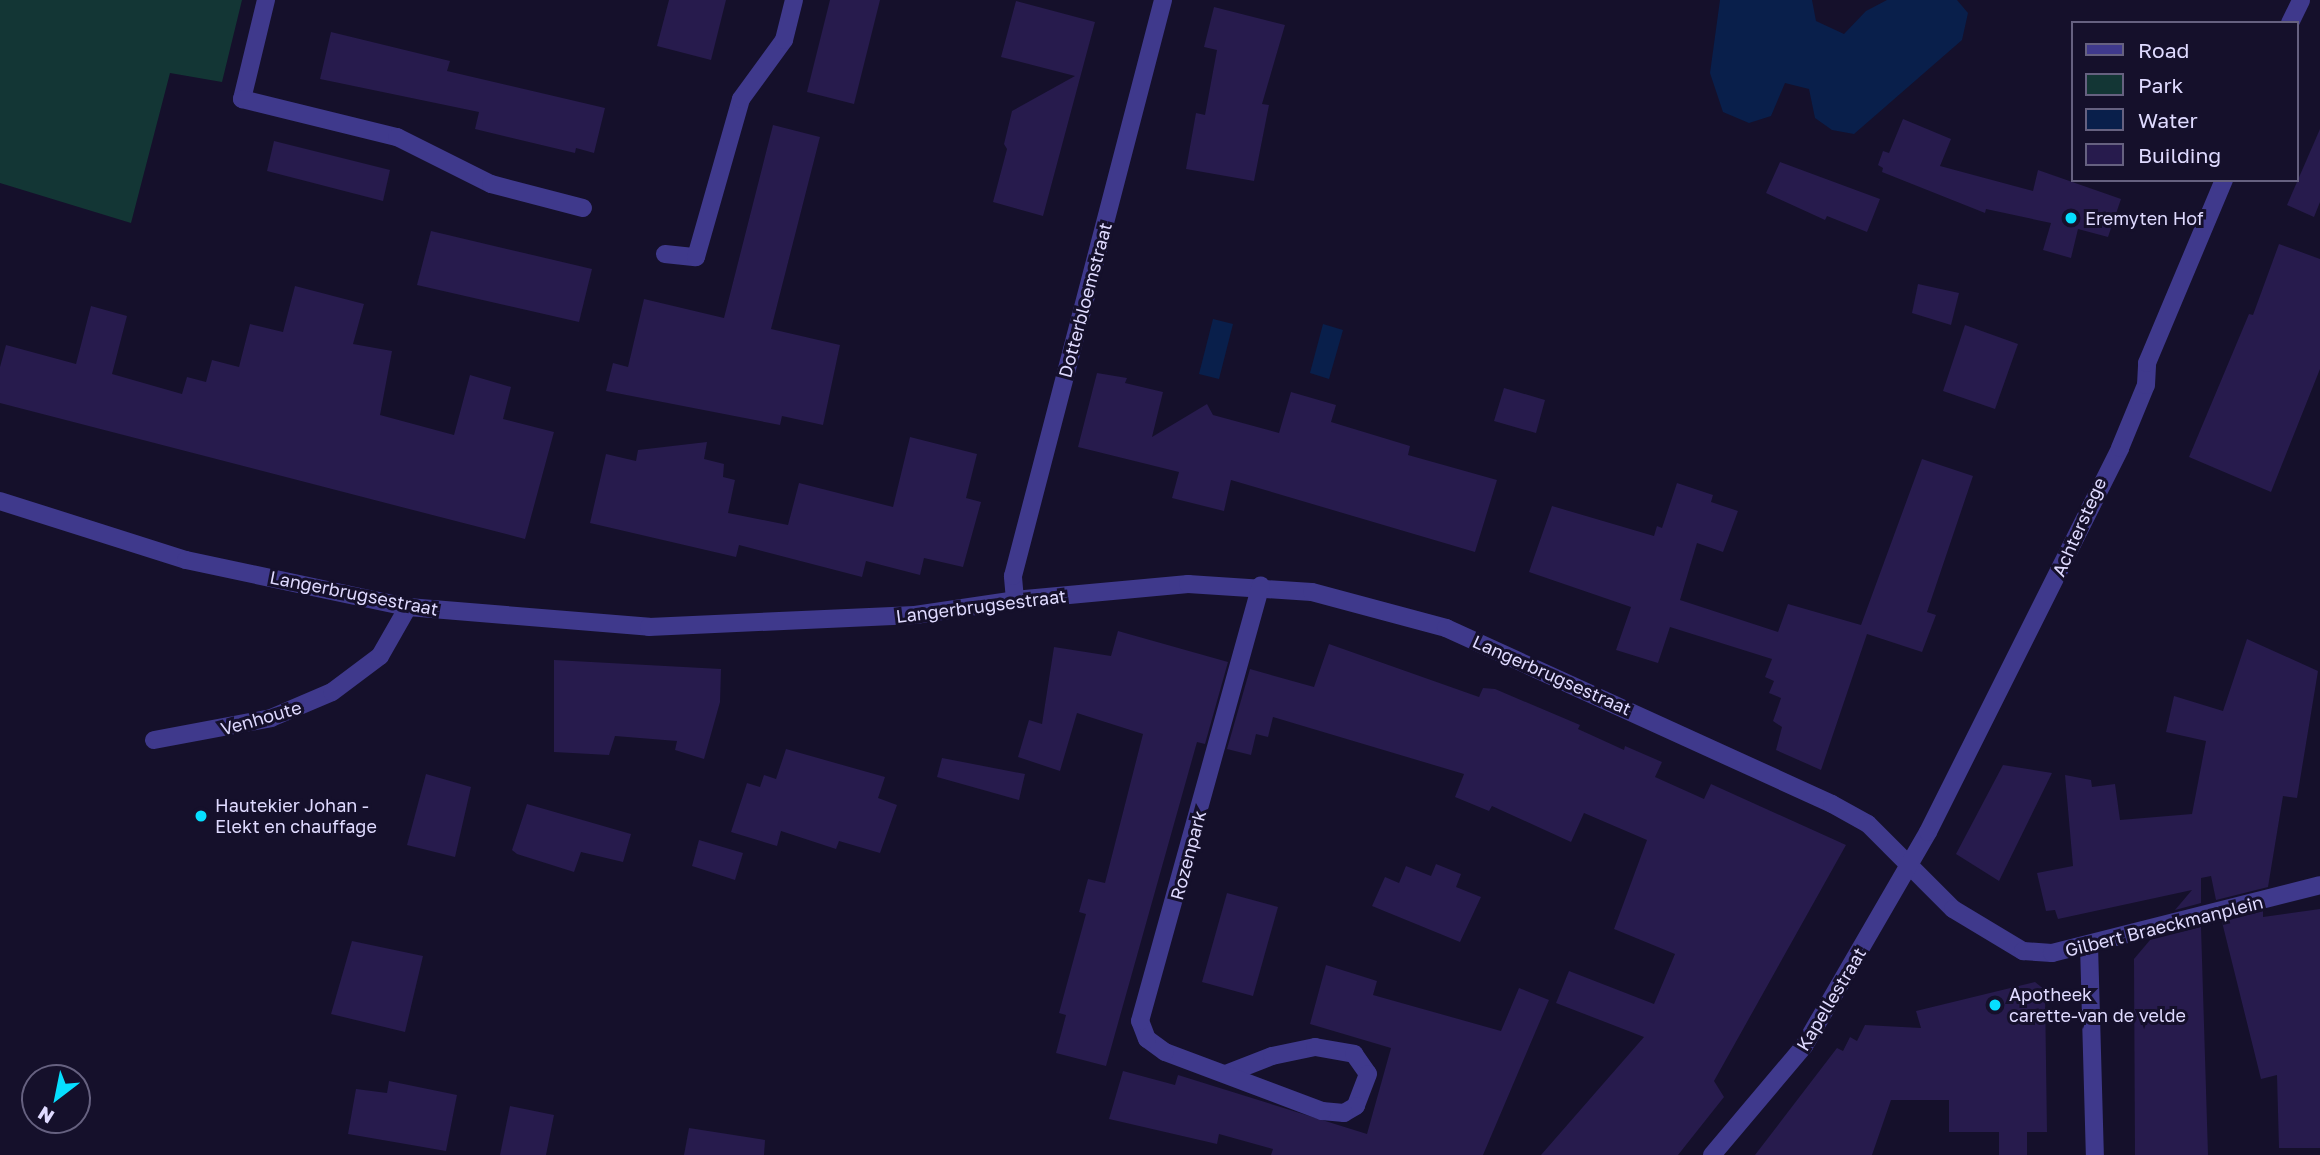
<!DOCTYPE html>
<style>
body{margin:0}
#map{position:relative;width:2320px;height:1155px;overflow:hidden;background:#15102b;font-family:"Golos Text",sans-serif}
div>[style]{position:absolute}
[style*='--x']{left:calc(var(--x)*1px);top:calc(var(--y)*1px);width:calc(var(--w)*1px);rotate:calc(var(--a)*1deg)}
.green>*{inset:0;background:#133635}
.water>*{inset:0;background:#091f4b}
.building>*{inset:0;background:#271b4d}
.minor>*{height:18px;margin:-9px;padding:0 9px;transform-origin:9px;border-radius:9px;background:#3f398c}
.dots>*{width:19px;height:19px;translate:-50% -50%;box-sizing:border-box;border:4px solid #15102b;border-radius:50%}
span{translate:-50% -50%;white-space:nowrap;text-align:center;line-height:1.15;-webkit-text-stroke:6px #15102b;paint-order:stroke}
.poi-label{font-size:18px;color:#dfdaff}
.left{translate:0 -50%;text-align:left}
.street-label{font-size:18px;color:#dfdaff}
.legend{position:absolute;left:2071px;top:21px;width:228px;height:161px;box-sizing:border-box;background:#15102b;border:2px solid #666180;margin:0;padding:9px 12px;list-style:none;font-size:21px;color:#dfdaff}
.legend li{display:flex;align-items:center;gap:14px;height:35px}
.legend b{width:35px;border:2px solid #666180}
.north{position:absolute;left:21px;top:1064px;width:70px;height:70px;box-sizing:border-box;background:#15102b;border:2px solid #666180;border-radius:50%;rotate:212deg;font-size:19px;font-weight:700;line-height:28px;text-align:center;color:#dfdaff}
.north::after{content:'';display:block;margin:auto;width:24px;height:32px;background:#06dfff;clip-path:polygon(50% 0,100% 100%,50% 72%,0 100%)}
</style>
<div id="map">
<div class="green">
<div style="clip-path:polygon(0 0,242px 0,222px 82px,170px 73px,131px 223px,0 183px)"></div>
</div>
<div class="water">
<div style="clip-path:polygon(1720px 0,1812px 0,1816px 21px,1844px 34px,1866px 11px,1887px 0,1957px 0,1968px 13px,1962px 40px,1854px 134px,1832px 130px,1815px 118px,1809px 89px,1785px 83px,1771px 116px,1749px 123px,1723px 112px,1710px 73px)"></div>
<div style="clip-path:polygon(1213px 319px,1233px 324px,1219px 379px,1199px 374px)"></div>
<div style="clip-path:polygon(1323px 324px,1343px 330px,1329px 379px,1310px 373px)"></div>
</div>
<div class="building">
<div style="clip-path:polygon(669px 0,726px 0,711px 60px,657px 46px)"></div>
<div style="clip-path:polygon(830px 0,880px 0,854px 104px,807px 92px)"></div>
<div style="clip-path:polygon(1016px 1px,1095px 22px,1043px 216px,993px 202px,1007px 149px,1004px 144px,1012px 111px,1075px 76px,1001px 57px)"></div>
<div style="clip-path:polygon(1214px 7px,1285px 25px,1262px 104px,1269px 105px,1254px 181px,1186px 169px,1196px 113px,1205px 115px,1217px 50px,1204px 47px)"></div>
<div style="clip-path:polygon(331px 32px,450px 61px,447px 71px,605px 108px,594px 153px,576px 148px,575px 153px,475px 129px,479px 112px,320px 79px)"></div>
<div style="clip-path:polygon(1903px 119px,1951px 139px,1940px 166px,2033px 191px,2038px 170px,2121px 199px,2108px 237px,2078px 229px,2071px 258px,2043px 250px,2051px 223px,1986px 209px,1985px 213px,1882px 172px,1883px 168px,1878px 165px,1883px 151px,1889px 153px)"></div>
<div style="clip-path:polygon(773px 125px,820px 137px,771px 329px,840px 345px,823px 425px,782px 416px,780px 425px,606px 391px,613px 363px,628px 367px,644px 299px,724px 318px)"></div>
<div style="clip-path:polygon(2320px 129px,2320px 202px,2314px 217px,2287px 205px)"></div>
<div style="clip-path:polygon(274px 141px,390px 170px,383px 201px,267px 171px)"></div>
<div style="clip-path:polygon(1780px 162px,1880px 199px,1867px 232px,1827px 216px,1825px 220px,1766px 193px)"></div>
<div style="clip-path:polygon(431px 231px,592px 269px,579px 322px,417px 285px)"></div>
<div style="clip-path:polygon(2279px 244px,2320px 259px,2320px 369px,2271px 492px,2189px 457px,2249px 314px,2253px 315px)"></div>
<div style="clip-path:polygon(1918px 284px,1959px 293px,1951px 325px,1912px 313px)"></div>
<div style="clip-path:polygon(295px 286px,364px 304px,353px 344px,392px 351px,380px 415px,454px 435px,470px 375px,511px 387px,503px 419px,554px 432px,525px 539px,0 403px,0 367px,6px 345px,76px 364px,91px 306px,127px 316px,112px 374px,182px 394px,187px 377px,206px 382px,212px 360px,239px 367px,250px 324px,283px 332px)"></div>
<div style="clip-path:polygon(1965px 325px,2018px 344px,1995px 409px,1943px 391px)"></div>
<div style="clip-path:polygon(1097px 373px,1127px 378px,1125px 383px,1163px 392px,1152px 437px,1207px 404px,1213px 415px,1279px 433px,1291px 392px,1336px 405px,1331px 422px,1410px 446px,1408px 455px,1497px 480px,1475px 552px,1231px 480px,1224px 511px,1172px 498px,1179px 472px,1078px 447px)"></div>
<div style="clip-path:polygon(1504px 388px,1545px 400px,1536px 433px,1494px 421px)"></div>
<div style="clip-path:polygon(910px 437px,977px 454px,966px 498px,981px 502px,963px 567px,924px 558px,920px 575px,866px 561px,862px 577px,739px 545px,736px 557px,590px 523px,606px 454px,636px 461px,638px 450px,707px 442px,704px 459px,724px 464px,723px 477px,735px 480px,728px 513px,788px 525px,799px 483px,893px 507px)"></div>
<div style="clip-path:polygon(1922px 459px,1973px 476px,1927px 612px,1936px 615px,1922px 652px,1867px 634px,1821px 770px,1776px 750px,1782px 727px,1773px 721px,1781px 698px,1769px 693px,1774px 681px,1765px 677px,1772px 659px,1670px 627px,1658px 663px,1616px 650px,1631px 607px,1529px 572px,1552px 506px,1654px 536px,1657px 526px,1662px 528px,1677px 483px,1713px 495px,1711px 502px,1738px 511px,1723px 552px,1697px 543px,1680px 600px,1778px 632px,1788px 604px,1861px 625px)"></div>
<div style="clip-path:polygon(1118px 631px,1228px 662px,1205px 744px,1197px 742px,1106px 1066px,1056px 1053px,1066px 1015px,1059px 1013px,1086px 914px,1079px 912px,1088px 879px,1105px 883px,1143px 734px,1077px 713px,1060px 771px,1018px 757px,1029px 720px,1042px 724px,1054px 647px,1111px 656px)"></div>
<div style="clip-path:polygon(2247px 639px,2318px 671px,2297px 798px,2283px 796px,2268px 887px,2216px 900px,2211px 876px,2201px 878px,2201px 903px,2175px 910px,2192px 890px,2058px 919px,2055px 910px,2046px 911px,2037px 873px,2073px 866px,2065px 775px,2091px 780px,2092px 787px,2115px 784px,2120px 820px,2192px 814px,2206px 741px,2166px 732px,2174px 696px,2223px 711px)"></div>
<div style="clip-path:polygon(1329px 644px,1479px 697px,1483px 688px,1495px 689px,1580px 725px,1578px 729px,1624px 750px,1625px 746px,1662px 762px,1655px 777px,1704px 799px,1711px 784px,1846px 845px,1714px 1081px,1724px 1097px,1678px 1155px,1541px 1155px,1644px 1037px,1556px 1003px,1569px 971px,1654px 1004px,1675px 954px,1614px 929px,1647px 840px,1584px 813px,1571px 842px,1492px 806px,1489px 811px,1455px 797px,1464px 774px,1273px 717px,1268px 737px,1256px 734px,1251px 755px,1227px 749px,1250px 669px,1314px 687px)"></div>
<div style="clip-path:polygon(554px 660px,721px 669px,720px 702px,704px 759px,675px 750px,677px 741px,615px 736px,609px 755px,554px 752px)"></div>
<div style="clip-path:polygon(786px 749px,885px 777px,878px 798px,897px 805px,880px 853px,839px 841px,836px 849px,781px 831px,777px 846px,731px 832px,747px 783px,760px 787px,764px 775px,776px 779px)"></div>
<div style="clip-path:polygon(942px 758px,1025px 774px,1019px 800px,937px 777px)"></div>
<div style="clip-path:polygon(2003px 765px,2052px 773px,1999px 881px,1956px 854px)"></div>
<div style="clip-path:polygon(426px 774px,471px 787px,455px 857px,407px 845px)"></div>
<div style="clip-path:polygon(527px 804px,631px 834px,623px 862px,581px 852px,574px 872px,517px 854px,512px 850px)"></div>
<div style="clip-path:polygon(699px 840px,743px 853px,735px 880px,692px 866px)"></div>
<div style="clip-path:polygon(1436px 864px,1461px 874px,1456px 887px,1481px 897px,1460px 942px,1372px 906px,1385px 877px,1399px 883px,1406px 866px,1431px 876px)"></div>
<div style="clip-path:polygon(1227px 893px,1278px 907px,1253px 996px,1202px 982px)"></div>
<div style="clip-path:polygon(2320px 909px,2320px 1148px,2279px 1148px,2277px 1075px,2261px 1079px,2222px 922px,2263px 911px,2263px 917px)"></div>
<div style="clip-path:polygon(2201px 927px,2208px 1155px,2135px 1155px,2134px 959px,2150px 940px)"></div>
<div style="clip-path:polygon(352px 941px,423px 956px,405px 1032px,331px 1014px)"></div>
<div style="clip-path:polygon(1326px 965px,1377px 981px,1373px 995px,1501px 1031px,1519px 988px,1549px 1000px,1483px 1155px,1271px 1155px,1273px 1149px,1219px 1134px,1217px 1144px,1109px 1119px,1123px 1071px,1175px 1085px,1178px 1075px,1367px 1134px,1391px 1048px,1310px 1024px)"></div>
<div style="clip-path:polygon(2035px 982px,2045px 990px,2047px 1132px,2027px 1132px,2027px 1155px,1999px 1155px,1999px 1132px,1949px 1132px,1949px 1100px,1891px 1100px,1872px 1155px,1755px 1155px,1837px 1048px,1843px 1051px,1850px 1037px,1857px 1041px,1865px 1025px,1921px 1028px,1916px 1011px)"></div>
<div style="clip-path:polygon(389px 1081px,457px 1095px,446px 1151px,348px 1134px,356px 1089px,387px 1093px)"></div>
<div style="clip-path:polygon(510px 1106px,554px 1115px,546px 1155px,500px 1155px)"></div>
<div style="clip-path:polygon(689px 1128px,765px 1140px,764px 1155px,684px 1155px)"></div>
</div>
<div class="minor">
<div style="--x:266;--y:0;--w:102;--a:103.6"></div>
<div style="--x:242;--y:99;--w:160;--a:13.8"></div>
<div style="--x:397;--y:137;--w:105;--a:26.6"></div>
<div style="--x:491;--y:184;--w:95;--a:14.6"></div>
<div style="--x:2290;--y:23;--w:25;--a:-64"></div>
<div style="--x:665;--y:254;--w:31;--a:6"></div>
<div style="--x:696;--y:257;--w:164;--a:-74.1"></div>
<div style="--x:741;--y:99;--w:73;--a:-53.9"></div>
<div style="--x:784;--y:40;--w:41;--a:-76"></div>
<div style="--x:0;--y:501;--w:195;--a:17.6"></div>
<div style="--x:186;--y:560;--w:227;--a:12"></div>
<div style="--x:408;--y:607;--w:242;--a:4.7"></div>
<div style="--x:649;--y:627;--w:266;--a:-2.6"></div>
<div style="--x:915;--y:615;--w:101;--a:-8.5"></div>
<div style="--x:1015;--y:600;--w:174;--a:-5.3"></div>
<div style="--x:1188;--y:584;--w:124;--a:3.7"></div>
<div style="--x:1312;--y:592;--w:139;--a:15"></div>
<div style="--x:1446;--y:628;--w:424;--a:24.5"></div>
<div style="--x:1832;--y:804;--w:41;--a:29.1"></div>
<div style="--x:1868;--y:824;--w:120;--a:45"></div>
<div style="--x:1953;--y:909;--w:82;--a:31"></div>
<div style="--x:2023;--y:951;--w:29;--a:4"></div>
<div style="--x:2052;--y:953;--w:276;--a:-14.2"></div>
<div style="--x:1015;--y:600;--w:24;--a:-95"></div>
<div style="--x:1013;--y:576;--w:595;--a:-75.4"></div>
<div style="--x:154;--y:740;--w:119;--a:-10.6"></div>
<div style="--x:271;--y:718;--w:66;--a:-23.1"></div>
<div style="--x:332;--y:692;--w:60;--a:-36.9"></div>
<div style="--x:380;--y:656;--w:56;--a:-60.3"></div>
<div style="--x:2089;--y:945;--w:210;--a:88.4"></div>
<div style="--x:1226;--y:1074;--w:49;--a:-21.4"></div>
<div style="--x:1272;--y:1056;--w:44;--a:-11.8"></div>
<div style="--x:1315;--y:1047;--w:40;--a:10"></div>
<div style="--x:1354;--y:1054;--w:24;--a:55"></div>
<div style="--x:1368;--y:1074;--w:34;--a:111"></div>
<div style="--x:1356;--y:1106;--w:14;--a:150"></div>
<div style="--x:1344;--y:1113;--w:22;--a:-175"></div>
<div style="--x:1322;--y:1111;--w:168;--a:-159.4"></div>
<div style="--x:1165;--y:1052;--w:22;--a:-144"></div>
<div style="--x:1147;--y:1039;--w:19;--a:-111"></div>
<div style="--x:1140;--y:1021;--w:452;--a:-74.5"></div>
<div style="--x:1712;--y:1155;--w:143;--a:-49.8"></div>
<div style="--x:1804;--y:1046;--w:247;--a:-59.9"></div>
<div style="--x:1928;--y:832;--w:429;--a:-63.4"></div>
<div style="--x:2120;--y:448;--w:68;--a:-67.6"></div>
<div style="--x:2146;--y:385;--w:22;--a:-87"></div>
<div style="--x:2147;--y:363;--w:199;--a:-67.2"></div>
</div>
<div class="dots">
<div style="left:2071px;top:218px;background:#06dfff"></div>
<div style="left:201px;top:816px;background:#06dfff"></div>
<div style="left:1995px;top:1005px;background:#06dfff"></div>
</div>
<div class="poi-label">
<span class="left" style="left:2085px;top:218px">Eremyten Hof</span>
<span class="left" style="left:215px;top:816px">Hautekier Johan -<br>Elekt en chauffage</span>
<span class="left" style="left:2009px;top:1005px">Apotheek<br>carette-van de velde</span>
</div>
<div class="street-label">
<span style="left:1085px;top:300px;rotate:-75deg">Dotterbloemstraat</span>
<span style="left:2079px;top:527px;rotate:-66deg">Achterstege</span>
<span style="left:354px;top:593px;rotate:11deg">Langerbrugsestraat</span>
<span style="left:981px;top:606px;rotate:-7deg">Langerbrugsestraat</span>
<span style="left:1552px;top:675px;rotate:24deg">Langerbrugsestraat</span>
<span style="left:261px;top:718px;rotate:-16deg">Venhoute</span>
<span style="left:1188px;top:855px;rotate:-75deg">Rozenpark</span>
<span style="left:2164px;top:926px;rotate:-14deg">Gilbert Braeckmanplein</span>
<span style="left:1831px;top:999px;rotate:-59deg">Kapellestraat</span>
</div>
<ul class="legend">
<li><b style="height:9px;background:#3f398c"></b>Road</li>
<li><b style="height:19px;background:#133635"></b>Park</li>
<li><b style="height:19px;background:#091f4b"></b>Water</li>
<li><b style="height:19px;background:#271b4d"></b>Building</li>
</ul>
<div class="north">N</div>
</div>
